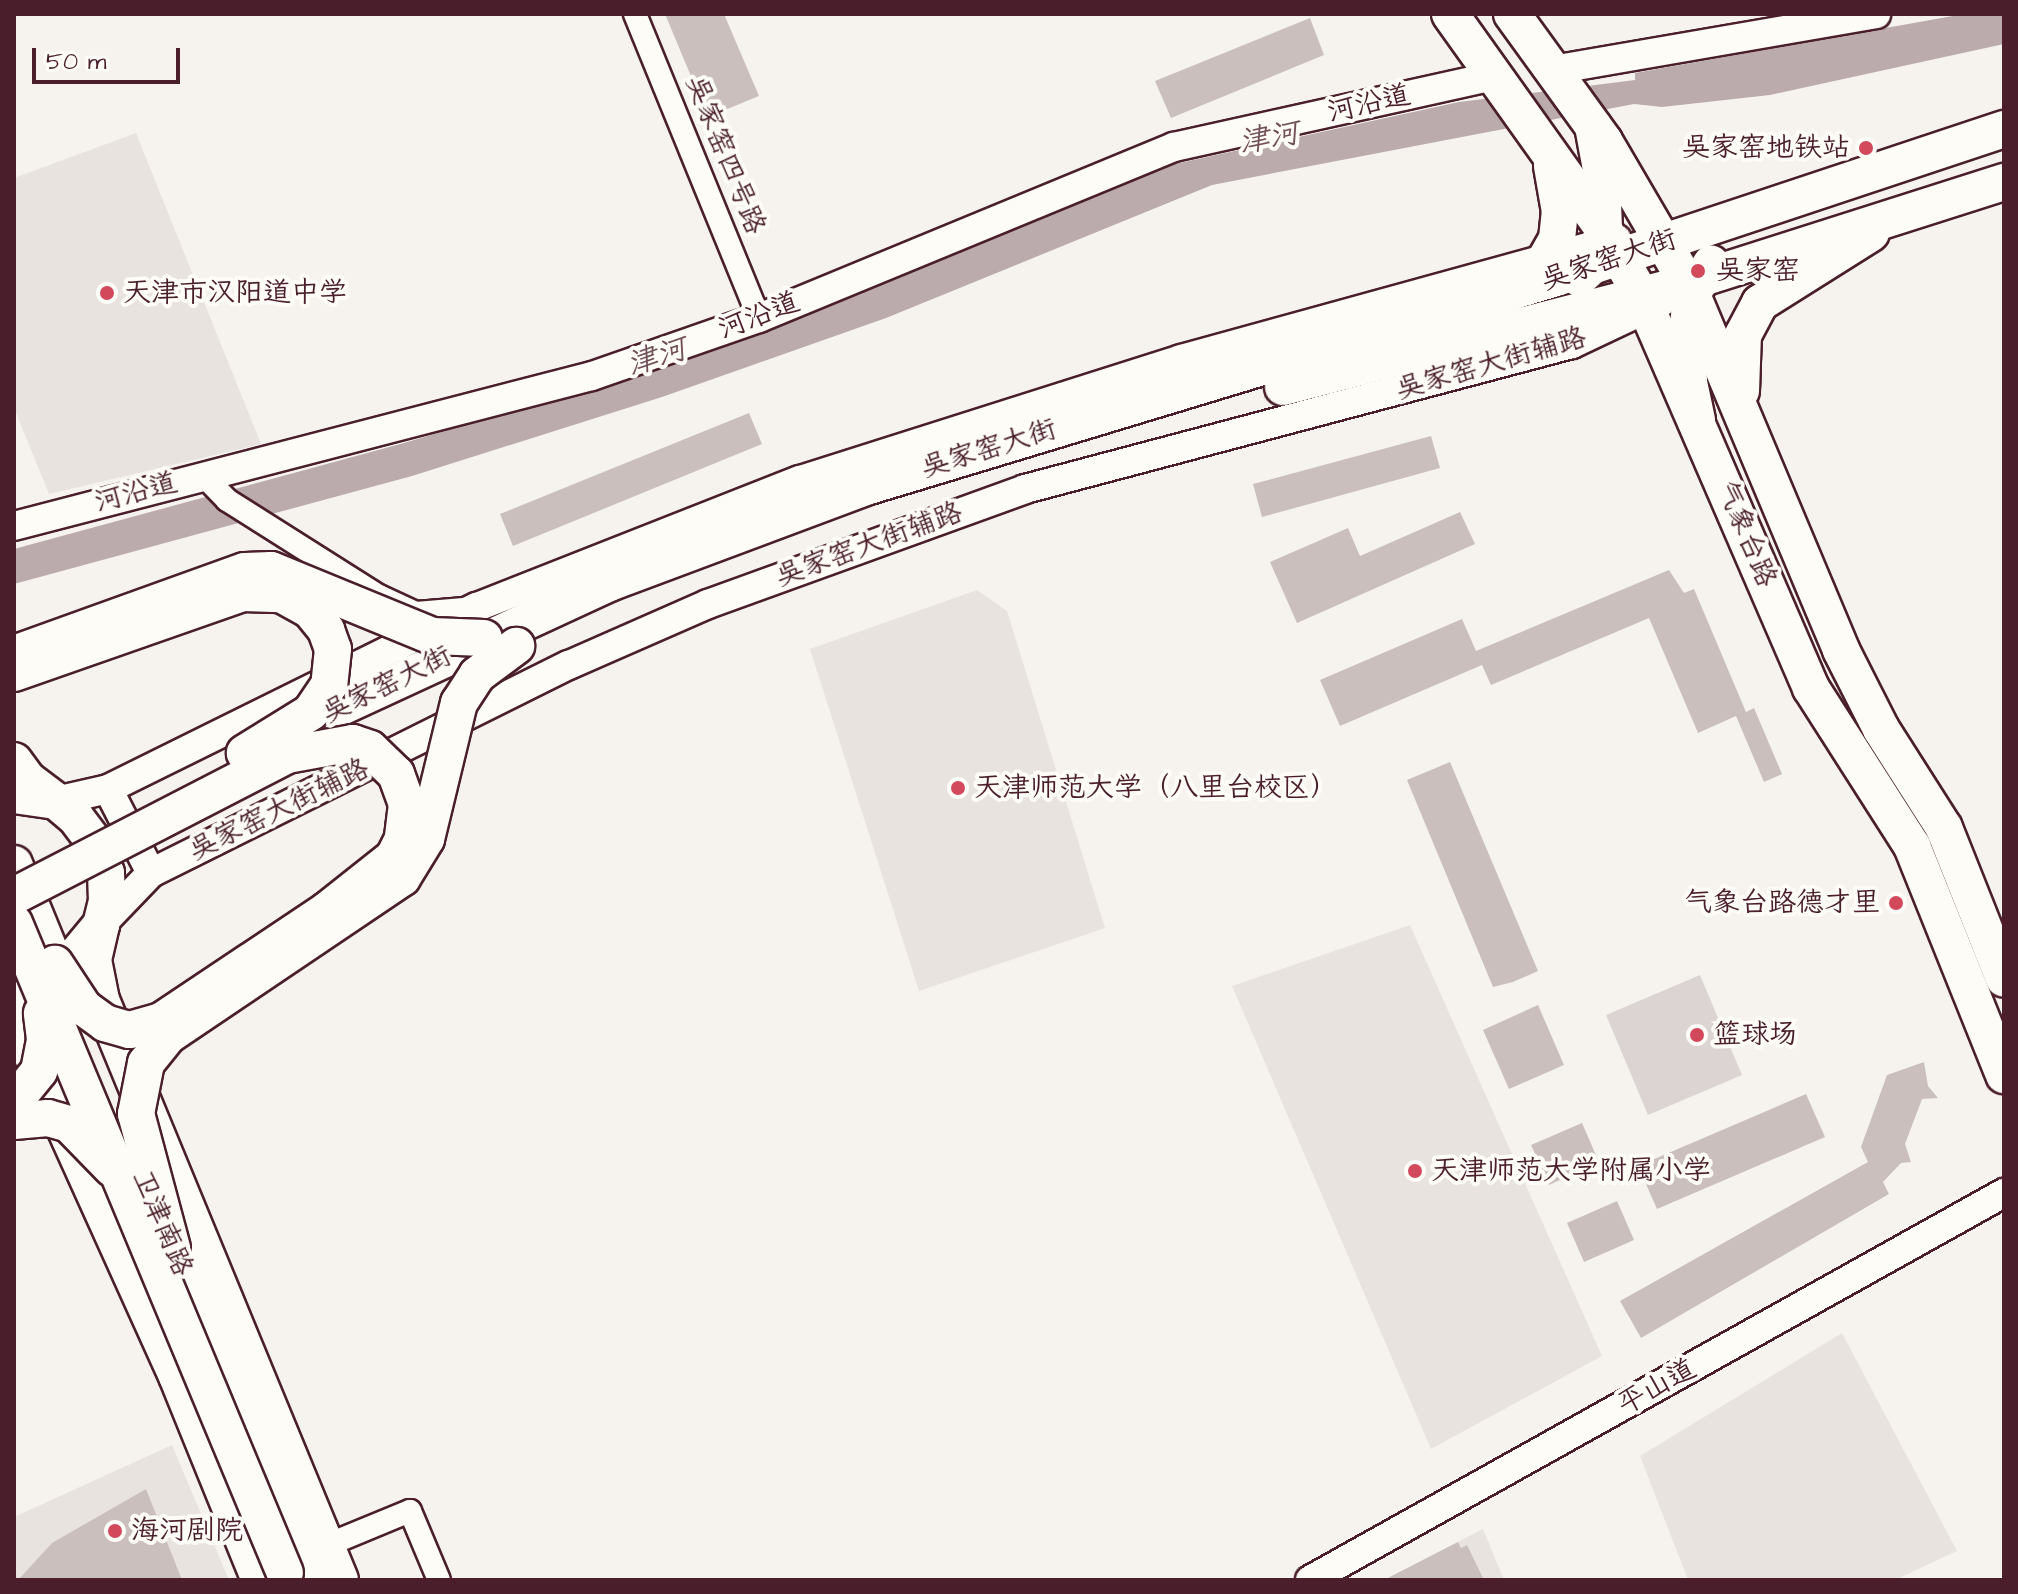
<!DOCTYPE html>
<meta charset="utf-8">
<style>
body{margin:0}
#map{position:relative;width:2018px;height:1594px;overflow:hidden;background:#f6f3ef;font-family:"Architects Daughter","LXGW WenKai TC",sans-serif}
div>[style]{position:absolute}
[style*='--x']{left:calc(var(--x)*1px);top:calc(var(--y)*1px);width:calc(var(--w)*1px);rotate:calc(var(--a)*1deg)}
.built>*{inset:0;background:#e9e3e0}
.green>*{inset:0;background:#dcd4d2}
.water>*{inset:0;background:#bbabac}
.building>*{inset:0;background:#cbbfbe}
.roads{filter:drop-shadow(2px 0 #4a1f2b) drop-shadow(-2px 0 #4a1f2b) drop-shadow(0 2px #4a1f2b) drop-shadow(0 -2px #4a1f2b)}
.minor>*{height:22px;margin:-11px;padding:0 11px;transform-origin:11px;border-radius:11px;background:#fdfcf7}
.tertiary>*{height:28px;margin:-14px;padding:0 14px;transform-origin:14px;border-radius:14px;background:#fdfcf7}
.primary>*{height:36px;margin:-18px;padding:0 18px;transform-origin:18px;border-radius:18px;background:#fdfcf7}
.trunk>*{height:36px;margin:-18px;padding:0 18px;transform-origin:18px;border-radius:18px;background:#fdfcf7}
.bridges{filter:drop-shadow(2px 0 #4a1f2b) drop-shadow(-2px 0 #4a1f2b) drop-shadow(0 2px #4a1f2b) drop-shadow(0 -2px #4a1f2b)}
.primary-bridge>*{height:36px;margin:-18px;padding:0 18px;transform-origin:18px;border-radius:18px;background:#fdfcf7}
.trunk-bridge>*{height:36px;margin:-18px;padding:0 18px;transform-origin:18px;border-radius:18px;background:#fdfcf7}
.dots>*{width:22px;height:22px;translate:-50% -50%;box-sizing:border-box;border:4px solid #fdfcf7;border-radius:50%}
span{translate:-50% -50%;white-space:nowrap;text-align:center;line-height:1.15;-webkit-text-stroke:8px #fdfcf7;paint-order:stroke}
.street-label{font-size:28px;color:#4a1f2b}
.poi-label{font-size:28px;color:#4a1f2b}
.right{translate:-100% -50%;text-align:right}
.left{translate:0 -50%;text-align:left}
.water-label{font-size:30px;color:#725058;font-style:italic}
.frame{position:absolute;inset:0;border:16px solid #4a1f2b;pointer-events:none}
.scale{position:absolute;left:32px;top:48px;width:148px;height:36px;box-sizing:border-box;border:4px solid #4a1f2b;border-top:0;padding-left:10px;font-size:24px;line-height:28px;white-space:nowrap;color:#4a1f2b;-webkit-text-stroke:6px #fdfcf7;paint-order:stroke}
</style>
<div id="map">
<div class="built">
<div style="clip-path:polygon(136px 133px,261px 444px,49px 494px,14px 408px,14px 178px)"></div>
<div style="clip-path:polygon(977px 590px,1007px 611px,1105px 928px,919px 991px,810px 649px)"></div>
<div style="clip-path:polygon(1410px 925px,1602px 1356px,1431px 1449px,1232px 986px)"></div>
<div style="clip-path:polygon(1842px 1333px,1957px 1551px,1895px 1580px,1688px 1580px,1640px 1456px)"></div>
<div style="clip-path:polygon(172px 1445px,229px 1580px,14px 1580px,14px 1517px)"></div>
<div style="clip-path:polygon(1483px 1529px,1504px 1580px,1384px 1580px)"></div>
</div>
<div class="green">
<div style="clip-path:polygon(1700px 975px,1742px 1075px,1648px 1115px,1606px 1015px)"></div>
</div>
<div class="water">
<div style="clip-path:polygon(1964px 14px,2004px 14px,2004px 44px,1770px 95px,1662px 107px,1634px 104px,1212px 185px,886px 318px,662px 397px,412px 476px,14px 584px,14px 549px,404px 443px,652px 369px,1166px 166px,1459px 102px,1635px 80px,1635px 73px)"></div>
</div>
<div class="building">
<div style="clip-path:polygon(665px 14px,724px 14px,759px 96px,708px 117px)"></div>
<div style="clip-path:polygon(1310px 18px,1324px 55px,1171px 118px,1155px 81px)"></div>
<div style="clip-path:polygon(749px 413px,762px 444px,513px 546px,500px 514px)"></div>
<div style="clip-path:polygon(1431px 436px,1440px 468px,1262px 517px,1253px 484px)"></div>
<div style="clip-path:polygon(1460px 512px,1475px 544px,1297px 623px,1270px 562px,1348px 528px,1360px 556px)"></div>
<div style="clip-path:polygon(1669px 570px,1684px 593px,1694px 589px,1746px 712px,1754px 708px,1782px 774px,1764px 782px,1736px 716px,1698px 733px,1649px 618px,1491px 685px,1482px 665px,1340px 726px,1320px 680px,1462px 619px,1476px 651px)"></div>
<div style="clip-path:polygon(1450px 762px,1538px 971px,1513px 982px,1493px 987px,1407px 780px)"></div>
<div style="clip-path:polygon(1538px 1005px,1564px 1065px,1509px 1089px,1483px 1030px)"></div>
<div style="clip-path:polygon(1924px 1062px,1928px 1086px,1938px 1098px,1922px 1099px,1905px 1144px,1911px 1162px,1901px 1163px,1883px 1182px,1889px 1194px,1641px 1338px,1620px 1301px,1868px 1162px,1861px 1147px,1887px 1075px)"></div>
<div style="clip-path:polygon(1806px 1094px,1825px 1137px,1657px 1209px,1638px 1166px)"></div>
<div style="clip-path:polygon(1582px 1123px,1599px 1162px,1549px 1185px,1531px 1145px)"></div>
<div style="clip-path:polygon(1617px 1201px,1634px 1240px,1584px 1262px,1567px 1223px)"></div>
<div style="clip-path:polygon(146px 1489px,182px 1580px,18px 1580px,52px 1543px)"></div>
<div style="clip-path:polygon(1458px 1542px,1461px 1548px,1467px 1545px,1484px 1580px,1384px 1580px)"></div>
</div>
<div class="roads">
<div class="minor">
<div style="--x:635;--y:14;--w:328;--a:67.8"></div>
<div style="--x:203;--y:475;--w:35;--a:46"></div>
<div style="--x:227;--y:500;--w:180;--a:32.3"></div>
<div style="--x:379;--y:596;--w:41;--a:24.7"></div>
<div style="--x:416;--y:613;--w:48;--a:-4.8"></div>
<div style="--x:325;--y:1546;--w:92;--a:-22.4"></div>
<div style="--x:410;--y:1511;--w:75;--a:67.2"></div>
</div>
<div class="tertiary">
<div style="--x:1553;--y:70;--w:328;--a:-9.8"></div>
<div style="--x:14;--y:526;--w:597;--a:-14.55"></div>
<div style="--x:592;--y:376;--w:177;--a:-19.2"></div>
<div style="--x:759;--y:318;--w:449;--a:-22.4"></div>
<div style="--x:1174;--y:147;--w:327;--a:-12.5"></div>
<div style="--x:108;--y:789;--w:94;--a:62.9"></div>
<div style="--x:56;--y:801;--w:53;--a:-13"></div>
<div style="--x:108;--y:789;--w:411;--a:-26.3"></div>
<div style="--x:477;--y:607;--w:347;--a:-21.5"></div>
<div style="--x:800;--y:480;--w:400;--a:-17.6"></div>
<div style="--x:1181;--y:359;--w:452;--a:-15.4"></div>
<div style="--x:101;--y:925;--w:72;--a:-46.1"></div>
<div style="--x:151;--y:873;--w:467;--a:-26.5"></div>
<div style="--x:569;--y:665;--w:152;--a:-23.7"></div>
<div style="--x:708;--y:604;--w:337;--a:-19.9"></div>
<div style="--x:1025;--y:489;--w:566;--a:-14.85"></div>
<div style="--x:1572;--y:344;--w:101;--a:-25.3"></div>
<div style="--x:1310;--y:1580;--w:795;--a:-29.15"></div>
</div>
<div class="primary">
<div style="--x:1450;--y:14;--w:265;--a:54.5"></div>
<div style="--x:1604;--y:230;--w:75;--a:60.4"></div>
<div style="--x:1641;--y:295;--w:428;--a:66.6"></div>
<div style="--x:1811;--y:688;--w:188;--a:57.4"></div>
<div style="--x:1912;--y:846;--w:247;--a:68.1"></div>
<div style="--x:1512;--y:14;--w:157;--a:54.1"></div>
<div style="--x:1604;--y:141;--w:164;--a:59.7"></div>
<div style="--x:1687;--y:283;--w:398;--a:67.2"></div>
<div style="--x:1841;--y:650;--w:89;--a:63.1"></div>
<div style="--x:1881;--y:729;--w:117;--a:57.5"></div>
<div style="--x:1944;--y:828;--w:162;--a:68.3"></div>
<div style="--x:1508;--y:290;--w:31;--a:-27"></div>
<div style="--x:1536;--y:276;--w:43;--a:-60.4"></div>
<div style="--x:1557;--y:239;--w:27;--a:-84"></div>
<div style="--x:1560;--y:212;--w:47;--a:-99.9"></div>
<div style="--x:1741;--y:391;--w:56;--a:-88"></div>
<div style="--x:1743;--y:335;--w:36;--a:-62"></div>
<div style="--x:1760;--y:303;--w:131;--a:-32.2"></div>
<div style="--x:14;--y:761;--w:24;--a:54"></div>
<div style="--x:28;--y:780;--w:34;--a:37"></div>
<div style="--x:14;--y:795;--w:42;--a:8.1"></div>
<div style="--x:56;--y:801;--w:26;--a:40"></div>
<div style="--x:76;--y:818;--w:31;--a:53"></div>
<div style="--x:95;--y:843;--w:32;--a:70"></div>
<div style="--x:106;--y:873;--w:28;--a:88"></div>
<div style="--x:107;--y:901;--w:25;--a:104"></div>
<div style="--x:101;--y:925;--w:53;--a:129.7"></div>
<div style="--x:67;--y:966;--w:25;--a:151"></div>
<div style="--x:45;--y:978;--w:31;--a:171"></div>
<div style="--x:101;--y:925;--w:36;--a:103"></div>
<div style="--x:93;--y:960;--w:41;--a:78.7"></div>
<div style="--x:101;--y:1000;--w:627;--a:67.6"></div>
<div style="--x:14;--y:1015;--w:396;--a:65.7"></div>
<div style="--x:177;--y:1376;--w:220;--a:67.9"></div>
</div>
<div class="trunk">
<div style="--x:1579;--y:278;--w:18;--a:-43"></div>
<div style="--x:1592;--y:266;--w:38;--a:-72"></div>
<div style="--x:1604;--y:230;--w:55;--a:-92.1"></div>
<div style="--x:1602;--y:175;--w:50;--a:-100.4"></div>
<div style="--x:1283;--y:387;--w:417;--a:-14.4"></div>
<div style="--x:1687;--y:283;--w:333;--a:-17.7"></div>
<div style="--x:1697;--y:420;--w:39;--a:-102"></div>
<div style="--x:1689;--y:382;--w:50;--a:-92.3"></div>
<div style="--x:1687;--y:332;--w:38;--a:-83"></div>
<div style="--x:1692;--y:294;--w:36;--a:-58"></div>
<div style="--x:289;--y:731;--w:353;--a:-24.8"></div>
<div style="--x:609;--y:583;--w:278;--a:-20.5"></div>
<div style="--x:869;--y:486;--w:718;--a:-16.84"></div>
<div style="--x:1556;--y:278;--w:472;--a:-18.4"></div>
<div style="--x:14;--y:864;--w:108;--a:67.7"></div>
<div style="--x:172;--y:1248;--w:361;--a:67"></div>
</div>
</div>
<div class="bridges">
<div class="primary-bridge">
<div style="--x:14;--y:654;--w:245;--a:-19.8"></div>
<div style="--x:245;--y:571;--w:26;--a:-2"></div>
<div style="--x:271;--y:570;--w:174;--a:22.3"></div>
<div style="--x:432;--y:636;--w:52;--a:2.2"></div>
<div style="--x:14;--y:1121;--w:34;--a:-5"></div>
<div style="--x:48;--y:1118;--w:22;--a:16"></div>
<div style="--x:69;--y:1124;--w:62;--a:45.7"></div>
<div style="--x:172;--y:1248;--w:139;--a:-105"></div>
<div style="--x:136;--y:1114;--w:52;--a:-78.9"></div>
<div style="--x:146;--y:1063;--w:36;--a:-51"></div>
<div style="--x:169;--y:1035;--w:281;--a:-34"></div>
<div style="--x:402;--y:878;--w:46;--a:-58.4"></div>
<div style="--x:426;--y:839;--w:140;--a:-76.4"></div>
<div style="--x:459;--y:703;--w:33;--a:-57"></div>
<div style="--x:477;--y:675;--w:49;--a:-36.6"></div>
</div>
<div class="trunk-bridge">
<div style="--x:14;--y:673;--w:243;--a:-19.3"></div>
<div style="--x:243;--y:593;--w:38;--a:2"></div>
<div style="--x:281;--y:594;--w:33;--a:29"></div>
<div style="--x:310;--y:610;--w:26;--a:51"></div>
<div style="--x:326;--y:630;--w:20;--a:70"></div>
<div style="--x:333;--y:649;--w:36;--a:96"></div>
<div style="--x:329;--y:685;--w:32;--a:124"></div>
<div style="--x:311;--y:712;--w:78;--a:148.2"></div>
<div style="--x:14;--y:896;--w:307;--a:-27.3"></div>
<div style="--x:287;--y:755;--w:67;--a:-10.3"></div>
<div style="--x:353;--y:743;--w:18;--a:19"></div>
<div style="--x:370;--y:749;--w:36;--a:44"></div>
<div style="--x:396;--y:774;--w:32;--a:70"></div>
<div style="--x:407;--y:804;--w:35;--a:97"></div>
<div style="--x:403;--y:839;--w:20;--a:117"></div>
<div style="--x:394;--y:857;--w:87;--a:141.5"></div>
<div style="--x:326;--y:911;--w:198;--a:146.3"></div>
<div style="--x:161;--y:1021;--w:33;--a:164"></div>
<div style="--x:129;--y:1030;--w:25;--a:-164"></div>
<div style="--x:105;--y:1023;--w:26;--a:-144"></div>
<div style="--x:84;--y:1008;--w:53;--a:-123.4"></div>
<div style="--x:14;--y:923;--w:704;--a:67.37"></div>
<div style="--x:14;--y:1102;--w:40;--a:-51"></div>
<div style="--x:39;--y:1071;--w:33;--a:-79"></div>
<div style="--x:45;--y:1039;--w:26;--a:-97"></div>
</div>
</div>
<div class="dots">
<div style="left:1866px;top:148px;background:#d1495b"></div>
<div style="left:1698px;top:271px;background:#d1495b"></div>
<div style="left:107px;top:293px;background:#d1495b"></div>
<div style="left:958px;top:788px;background:#d1495b"></div>
<div style="left:1896px;top:903px;background:#d1495b"></div>
<div style="left:1697px;top:1035px;background:#d1495b"></div>
<div style="left:1415px;top:1171px;background:#d1495b"></div>
<div style="left:115px;top:1531px;background:#d1495b"></div>
</div>
<div class="street-label">
<span style="left:1369px;top:104px;rotate:-13deg">河沿道</span>
<span style="left:725px;top:155px;rotate:68deg">吴家窑四号路</span>
<span style="left:1609px;top:260px;rotate:-18deg">吴家窑大街</span>
<span style="left:759px;top:316px;rotate:-21deg">河沿道</span>
<span style="left:1491px;top:364px;rotate:-16deg">吴家窑大街辅路</span>
<span style="left:989px;top:449px;rotate:-17deg">吴家窑大街</span>
<span style="left:136px;top:493px;rotate:-15deg">河沿道</span>
<span style="left:1746px;top:534px;rotate:67deg">气象台路</span>
<span style="left:869px;top:545px;rotate:-20deg">吴家窑大街辅路</span>
<span style="left:387px;top:685px;rotate:-26deg">吴家窑大街</span>
<span style="left:279px;top:810px;rotate:-26deg">吴家窑大街辅路</span>
<span style="left:162px;top:1223px;rotate:67deg">卫津南路</span>
<span style="left:1657px;top:1387px;rotate:-29deg">平山道</span>
</div>
<div class="poi-label">
<span class="right" style="left:1850px;top:148px">吴家窑地铁站</span>
<span class="left" style="left:1716px;top:271px">吴家窑</span>
<span class="left" style="left:123px;top:293px">天津市汉阳道中学</span>
<span class="left" style="left:974px;top:788px">天津师范大学（八里台校区）</span>
<span class="right" style="left:1880px;top:903px">气象台路德才里</span>
<span class="left" style="left:1713px;top:1035px">篮球场</span>
<span class="left" style="left:1431px;top:1171px">天津师范大学附属小学</span>
<span class="left" style="left:131px;top:1531px">海河剧院</span>
</div>
<div class="water-label">
<span style="left:1269px;top:138px;rotate:-10deg">津河</span>
<span style="left:657px;top:357px;rotate:-17deg">津河</span>
</div>
<div class="frame"></div>
<div class="scale">50 m</div>
</div>
